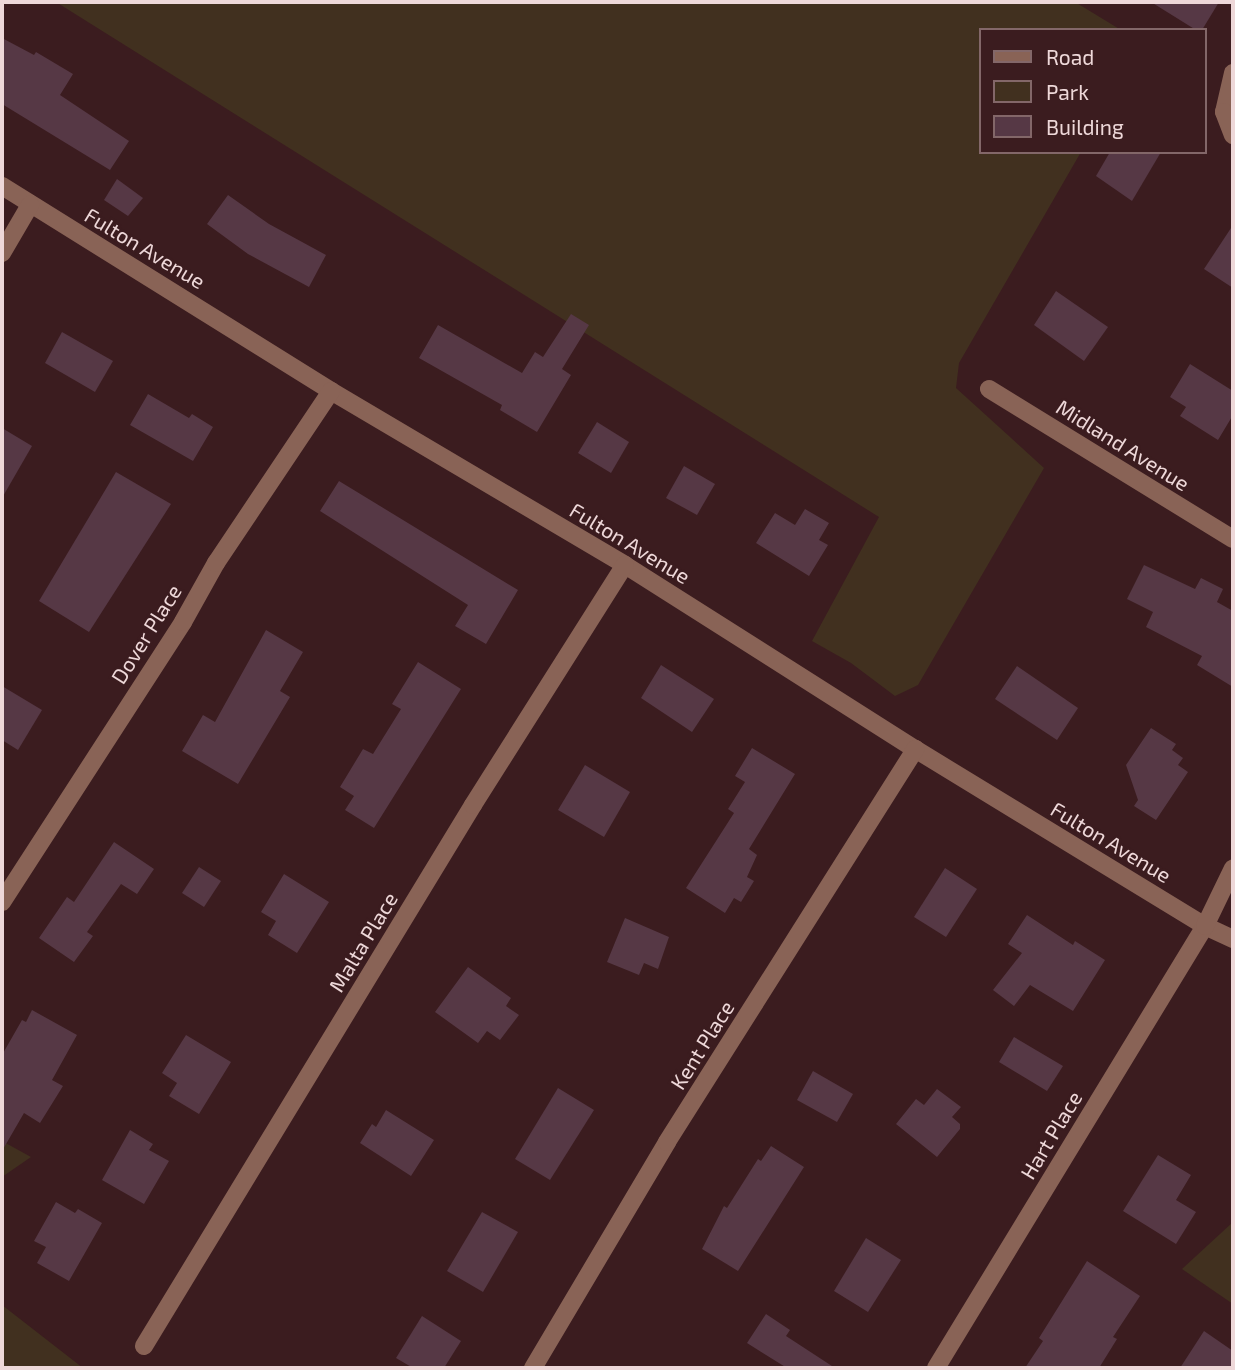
<!DOCTYPE html>
<style>
body{margin:0}
#map{position:relative;width:1235px;height:1370px;overflow:hidden;background:#3b1c1f;font-family:"Exo 2",sans-serif}
div>[style]{position:absolute}
[style*='--x']{left:calc(var(--x)*1px);top:calc(var(--y)*1px);width:calc(var(--w)*1px);rotate:calc(var(--a)*1deg)}
.green>*{inset:0;background:#41301f}
.building>*{inset:0;background:#563845}
.minor>*{height:18px;margin:-9px;padding:0 9px;transform-origin:9px;border-radius:9px;background:#896356}
span{translate:-50% -50%;white-space:nowrap;text-align:center;line-height:1.15;-webkit-text-stroke:5px #3b1c1f;paint-order:stroke}
.street-label{font-size:21px;color:#eed8d9}
.frame{position:absolute;inset:0;border:4px solid #eed8d9;pointer-events:none}
.legend{position:absolute;left:979px;top:28px;width:228px;height:126px;box-sizing:border-box;background:#3b1c1f;border:2px solid #836769;margin:0;padding:9px 12px;list-style:none;font-size:21px;color:#eed8d9}
.legend li{display:flex;align-items:center;gap:14px;height:35px}
.legend b{width:35px;border:2px solid #836769}
</style>
<div id="map">
<div class="green">
<div style="clip-path:polygon(56px 2px,1075px 2px,1121px 30px,981px 30px,981px 152px,1081px 152px,959px 363px,956px 388px,1044px 468px,918px 685px,895px 696px,851px 663px,812px 641px,879px 517px)"></div>
<div style="clip-path:polygon(2px 1141px,31px 1157px,2px 1177px)"></div>
<div style="clip-path:polygon(1233px 1222px,1233px 1304px,1182px 1269px)"></div>
<div style="clip-path:polygon(2px 1305px,83px 1368px,2px 1368px)"></div>
</div>
<div class="building">
<div style="clip-path:polygon(1151px 2px,1219px 2px,1202px 30px,1196px 30px)"></div>
<div style="clip-path:polygon(2px 38px,34px 55px,36px 52px,73px 74px,60px 95px,129px 141px,110px 170px,2px 104px)"></div>
<div style="clip-path:polygon(1110px 152px,1161px 152px,1132px 201px,1096px 176px)"></div>
<div style="clip-path:polygon(117px 179px,143px 198px,128px 216px,104px 200px)"></div>
<div style="clip-path:polygon(228px 195px,269px 224px,326px 255px,309px 287px,248px 254px,207px 224px)"></div>
<div style="clip-path:polygon(1233px 225px,1233px 288px,1204px 269px)"></div>
<div style="clip-path:polygon(1056px 291px,1108px 327px,1084px 361px,1034px 325px)"></div>
<div style="clip-path:polygon(571px 314px,589px 325px,562px 369px,571px 375px,537px 432px,500px 410px,502px 405px,419px 358px,438px 325px,522px 373px,535px 352px,543px 357px)"></div>
<div style="clip-path:polygon(62px 332px,113px 361px,95px 392px,45px 363px)"></div>
<div style="clip-path:polygon(1190px 364px,1233px 391px,1233px 415px,1218px 440px,1180px 416px,1186px 407px,1170px 397px)"></div>
<div style="clip-path:polygon(148px 394px,189px 418px,192px 414px,213px 427px,193px 461px,130px 425px)"></div>
<div style="clip-path:polygon(597px 422px,629px 442px,611px 473px,578px 453px)"></div>
<div style="clip-path:polygon(2px 428px,32px 446px,2px 498px)"></div>
<div style="clip-path:polygon(684px 466px,715px 484px,697px 515px,666px 498px)"></div>
<div style="clip-path:polygon(116px 472px,171px 504px,89px 632px,39px 601px)"></div>
<div style="clip-path:polygon(339px 481px,518px 590px,486px 644px,455px 626px,468px 605px,320px 511px)"></div>
<div style="clip-path:polygon(805px 509px,829px 523px,819px 540px,828px 545px,809px 576px,756px 543px,775px 513px,795px 525px)"></div>
<div style="clip-path:polygon(1144px 565px,1195px 589px,1201px 578px,1223px 589px,1217px 602px,1233px 611px,1233px 687px,1197px 665px,1202px 656px,1146px 627px,1153px 612px,1127px 599px)"></div>
<div style="clip-path:polygon(266px 630px,303px 652px,280px 691px,290px 697px,238px 784px,182px 751px,203px 715px,215px 722px)"></div>
<div style="clip-path:polygon(418px 662px,461px 689px,374px 828px,345px 810px,354px 796px,340px 787px,363px 749px,373px 754px,401px 709px,392px 704px)"></div>
<div style="clip-path:polygon(661px 665px,714px 699px,692px 732px,641px 698px)"></div>
<div style="clip-path:polygon(1017px 666px,1078px 708px,1057px 740px,995px 699px)"></div>
<div style="clip-path:polygon(2px 686px,42px 710px,18px 750px,2px 740px)"></div>
<div style="clip-path:polygon(1151px 728px,1176px 744px,1172px 750px,1183px 758px,1178px 765px,1188px 772px,1156px 820px,1134px 806px,1138px 800px,1126px 765px)"></div>
<div style="clip-path:polygon(752px 748px,795px 774px,749px 849px,757px 855px,747px 877px,754px 881px,741px 902px,734px 898px,725px 913px,686px 888px,734px 813px,728px 809px,745px 782px,735px 776px)"></div>
<div style="clip-path:polygon(585px 765px,630px 792px,604px 837px,558px 810px)"></div>
<div style="clip-path:polygon(114px 842px,154px 869px,137px 894px,121px 884px,87px 932px,93px 936px,74px 962px,39px 938px,67px 897px,74px 902px)"></div>
<div style="clip-path:polygon(199px 867px,221px 881px,204px 907px,182px 893px)"></div>
<div style="clip-path:polygon(945px 868px,977px 889px,946px 937px,914px 917px)"></div>
<div style="clip-path:polygon(284px 874px,329px 902px,297px 953px,268px 935px,276px 921px,261px 912px)"></div>
<div style="clip-path:polygon(1027px 915px,1073px 945px,1075px 941px,1105px 960px,1073px 1011px,1030px 985px,1014px 1006px,993px 990px,1022px 953px,1008px 944px)"></div>
<div style="clip-path:polygon(625px 918px,669px 937px,658px 969px,644px 963px,639px 975px,607px 962px)"></div>
<div style="clip-path:polygon(468px 967px,511px 998px,506px 1006px,519px 1015px,500px 1040px,487px 1031px,478px 1043px,435px 1012px)"></div>
<div style="clip-path:polygon(32px 1010px,77px 1035px,52px 1080px,63px 1086px,40px 1123px,24px 1113px,2px 1151px,2px 1055px,22px 1020px,26px 1022px)"></div>
<div style="clip-path:polygon(186px 1035px,231px 1062px,199px 1114px,169px 1096px,177px 1083px,162px 1073px)"></div>
<div style="clip-path:polygon(1014px 1037px,1063px 1066px,1047px 1091px,999px 1062px)"></div>
<div style="clip-path:polygon(813px 1071px,853px 1094px,837px 1122px,797px 1100px)"></div>
<div style="clip-path:polygon(558px 1088px,594px 1110px,550px 1180px,515px 1159px)"></div>
<div style="clip-path:polygon(937px 1089px,961px 1107px,952px 1117px,960px 1124px,960px 1129px,937px 1157px,896px 1124px,916px 1099px,924px 1105px)"></div>
<div style="clip-path:polygon(386px 1110px,434px 1140px,411px 1176px,360px 1143px,372px 1124px,376px 1127px)"></div>
<div style="clip-path:polygon(130px 1130px,153px 1144px,149px 1150px,169px 1161px,144px 1204px,102px 1180px)"></div>
<div style="clip-path:polygon(771px 1146px,804px 1167px,738px 1271px,702px 1249px,724px 1206px,727px 1208px,758px 1159px,761px 1161px)"></div>
<div style="clip-path:polygon(1158px 1155px,1191px 1175px,1176px 1200px,1196px 1212px,1176px 1244px,1123px 1211px)"></div>
<div style="clip-path:polygon(56px 1202px,75px 1213px,78px 1209px,102px 1223px,69px 1281px,37px 1263px,46px 1247px,34px 1241px)"></div>
<div style="clip-path:polygon(482px 1212px,518px 1232px,483px 1292px,447px 1271px)"></div>
<div style="clip-path:polygon(866px 1238px,901px 1260px,868px 1312px,834px 1291px)"></div>
<div style="clip-path:polygon(1087px 1261px,1140px 1296px,1113px 1337px,1117px 1339px,1099px 1368px,1025px 1368px,1043px 1341px,1039px 1338px)"></div>
<div style="clip-path:polygon(766px 1314px,790px 1330px,786px 1336px,835px 1368px,787px 1368px,747px 1343px)"></div>
<div style="clip-path:polygon(422px 1316px,461px 1341px,444px 1368px,413px 1368px,396px 1358px)"></div>
<div style="clip-path:polygon(1204px 1331px,1233px 1351px,1233px 1368px,1180px 1368px)"></div>
</div>
<div class="minor">
<div style="--x:1233;--y:73;--w:40;--a:103"></div>
<div style="--x:1224;--y:112;--w:25;--a:69"></div>
<div style="--x:2;--y:186;--w:388;--a:31.9"></div>
<div style="--x:331;--y:391;--w:342;--a:30.6"></div>
<div style="--x:625;--y:565;--w:343;--a:32.4"></div>
<div style="--x:915;--y:749;--w:340;--a:31.4"></div>
<div style="--x:1205;--y:926;--w:31;--a:25"></div>
<div style="--x:2;--y:253;--w:56;--a:-59.7"></div>
<div style="--x:989;--y:389;--w:286;--a:31.6"></div>
<div style="--x:2;--y:902;--w:333;--a:-57.1"></div>
<div style="--x:183;--y:622;--w:68;--a:-60.8"></div>
<div style="--x:216;--y:563;--w:207;--a:-56.2"></div>
<div style="--x:144;--y:1346;--w:633;--a:-58.69"></div>
<div style="--x:473;--y:805;--w:284;--a:-57.7"></div>
<div style="--x:533;--y:1368;--w:263;--a:-59.3"></div>
<div style="--x:667;--y:1142;--w:465;--a:-57.7"></div>
<div style="--x:936;--y:1368;--w:517;--a:-58.68"></div>
<div style="--x:1205;--y:926;--w:64;--a:-64.2"></div>
</div>
<div class="street-label">
<span style="left:145px;top:248px;rotate:31deg">Fulton Avenue</span>
<span style="left:1123px;top:445px;rotate:32deg">Midland Avenue</span>
<span style="left:630px;top:543px;rotate:31deg">Fulton Avenue</span>
<span style="left:146px;top:634px;rotate:-58deg">Dover Place</span>
<span style="left:1111px;top:842px;rotate:31deg">Fulton Avenue</span>
<span style="left:363px;top:942px;rotate:-59deg">Malta Place</span>
<span style="left:702px;top:1045px;rotate:-58deg">Kent Place</span>
<span style="left:1051px;top:1135px;rotate:-59deg">Hart Place</span>
</div>
<div class="frame"></div>
<ul class="legend">
<li><b style="height:9px;background:#896356"></b>Road</li>
<li><b style="height:19px;background:#41301f"></b>Park</li>
<li><b style="height:19px;background:#563845"></b>Building</li>
</ul>
</div>
